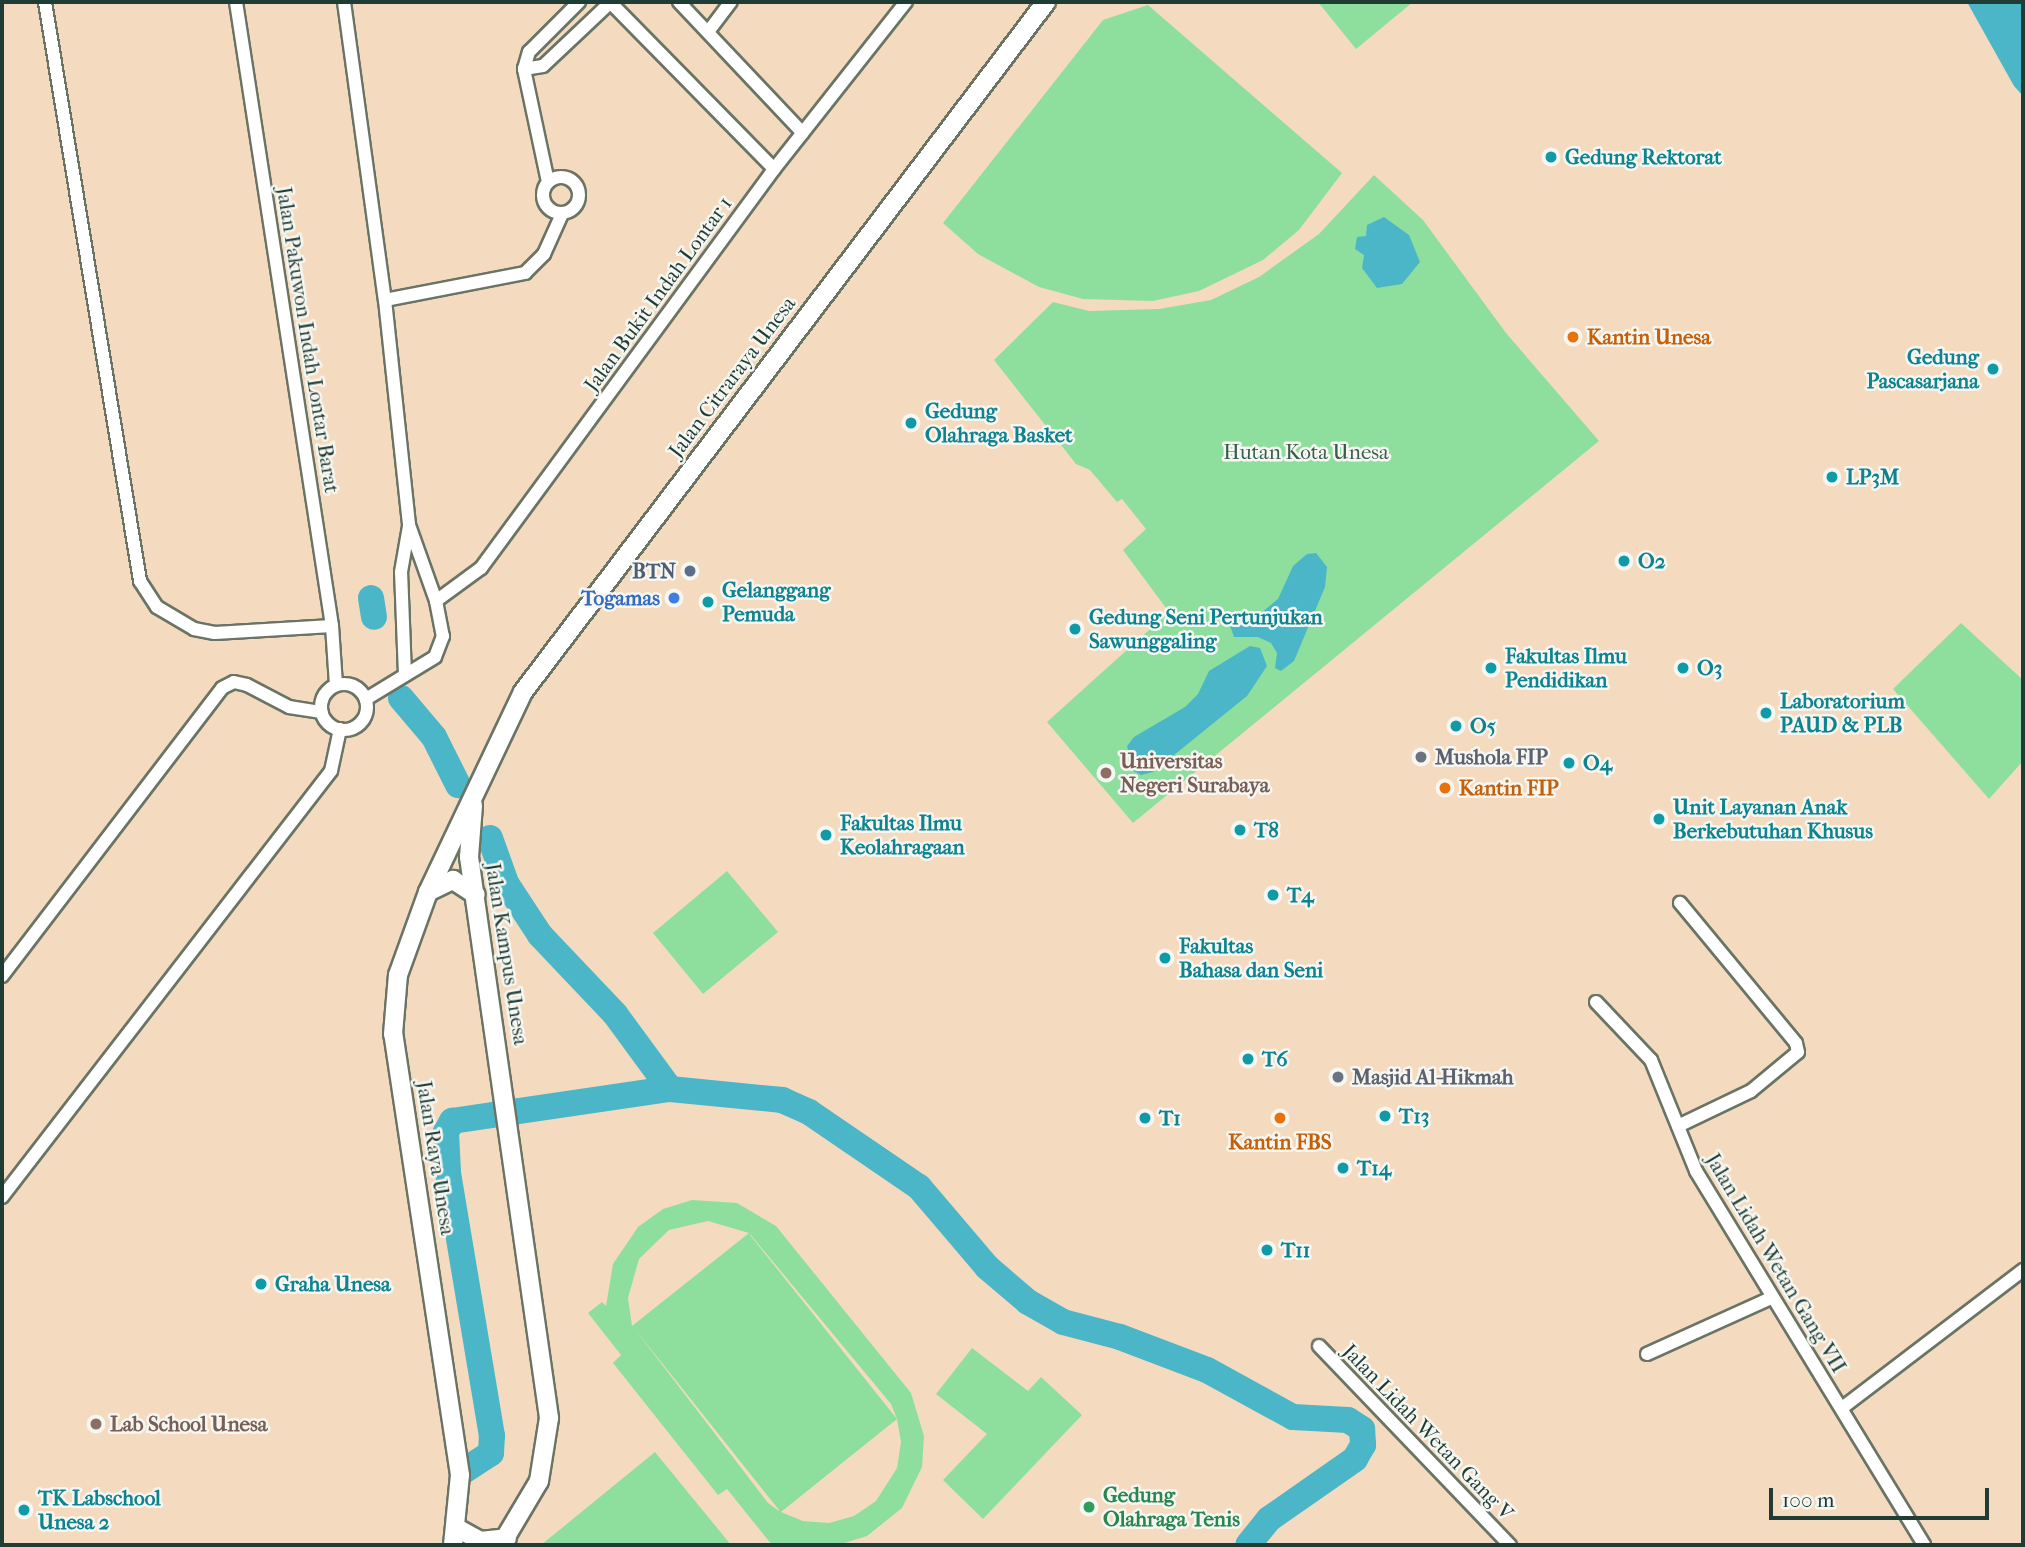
<!DOCTYPE html>
<style>
body{margin:0}
#map{position:relative;width:2025px;height:1547px;overflow:hidden;background:#f4dbbf;font-family:"IM FELL French Canon",serif}
div>[style]{position:absolute}
[style*='--x']{left:calc(var(--x)*1px);top:calc(var(--y)*1px);width:calc(var(--w)*1px);rotate:calc(var(--a)*1deg)}
.green>*{inset:0;background:#8edf9e}
.water>*{inset:0;background:#4ab6c7}
.river>*{height:26px;margin:-13px;padding:0 13px;transform-origin:13px;border-radius:13px;background:#4ab6c7}
.roads{filter:drop-shadow(2px 0 #6a7465) drop-shadow(-2px 0 #6a7465) drop-shadow(0 2px #6a7465) drop-shadow(0 -2px #6a7465)}
.street>*{height:12px;margin:-6px;padding:0 6px;transform-origin:6px;border-radius:6px;background:#fff}
.street>.ring{margin:-6px;padding:0;box-sizing:content-box;background:none;border:12px solid #fff;border-radius:50%}
.secondary>*{height:18px;margin:-9px;padding:0 9px;transform-origin:9px;border-radius:9px;background:#fff}
.dots>*{width:19px;height:19px;translate:-50% -50%;box-sizing:border-box;border:4px solid #f6f6f2;border-radius:50%}
span{translate:-50% -50%;white-space:nowrap;text-align:center;line-height:1.15;-webkit-text-stroke:5px #f6f6f2;paint-order:stroke}
.culture-label{font-size:21px;color:#0d838f;font-weight:700}
.left{translate:0 -50%;text-align:left}
.right{translate:-100% -50%;text-align:right}
.street-label{font-size:21px;color:#1f3d34}
.food-label{font-size:21px;color:#c56008;font-weight:700}
.park-label{font-size:21px;color:#355d49}
.service-label{font-size:21px;color:#4e5e75;font-weight:700}
.shop-label{font-size:21px;color:#366cbe;font-weight:700}
.worship-label{font-size:21px;color:#5b616d;font-weight:700}
.education-label{font-size:21px;color:#785e54;font-weight:700}
.leisure-label{font-size:21px;color:#27864d;font-weight:700}
.frame{position:absolute;inset:0;border:4px solid #1f3d34;pointer-events:none}
.scale{position:absolute;left:1769px;top:1488px;width:220px;height:32px;box-sizing:border-box;border:4px solid #1f3d34;border-top:0;padding-left:9px;font-size:21px;line-height:24px;white-space:nowrap;color:#1f3d34;-webkit-text-stroke:5px #f6f6f2;paint-order:stroke}
</style>
<div id="map">
<div class="green">
<div style="clip-path:polygon(1318px 2px,1413px 2px,1356px 49px)"></div>
<div style="clip-path:polygon(1148px 5px,1342px 173px,1299px 230px,1263px 260px,1199px 291px,1153px 301px,1083px 299px,1039px 287px,978px 254px,943px 223px,1103px 20px)"></div>
<div style="clip-path:polygon(1374px 175px,1423px 220px,1506px 333px,1599px 441px,1133px 823px,1047px 722px,1169px 612px,1123px 550px,1146px 529px,1122px 499px,1117px 502px,1090px 470px,1076px 464px,994px 360px,1053px 302px,1089px 311px,1159px 309px,1211px 300px,1259px 277px,1319px 234px)"></div>
<div style="clip-path:polygon(1961px 623px,2023px 680px,2023px 761px,1989px 799px,1893px 689px)"></div>
<div style="clip-path:polygon(727px 871px,778px 932px,703px 994px,653px 933px)"></div>
<div style="clip-path:polygon(evenodd,692px 1200px,737px 1203px,776px 1226px,911px 1393px,924px 1436px,922px 1467px,902px 1508px,867px 1536px,838px 1545px,772px 1545px,727px 1489px,718px 1495px,613px 1363px,621px 1355px,588px 1313px,602px 1302px,606px 1306px,613px 1264px,638px 1227px,663px 1209px,692px 1200px,708px 1221px,749px 1233px,632px 1326px,628px 1298px,639px 1259px,669px 1230px,708px 1221px,692px 1200px,750px 1234px,891px 1404px,897px 1419px,750px 1235px,750px 1234px,692px 1200px,634px 1328px,779px 1510px,779px 1511px,768px 1503px,634px 1328px,692px 1200px,897px 1419px,901px 1442px,897px 1468px,876px 1501px,854px 1516px,829px 1523px,803px 1521px,781px 1512px,897px 1419px)"></div>
<div style="clip-path:polygon(972px 1348px,1028px 1391px,1041px 1377px,1082px 1415px,983px 1519px,943px 1480px,987px 1434px,936px 1394px)"></div>
<div style="clip-path:polygon(655px 1452px,731px 1545px,541px 1545px)"></div>
</div>
<div class="water">
<div style="clip-path:polygon(1967px 2px,2023px 2px,2023px 96px,2014px 86px)"></div>
<div style="clip-path:polygon(1384px 217px,1409px 235px,1420px 262px,1402px 284px,1377px 288px,1362px 268px,1364px 255px,1355px 249px,1357px 237px,1366px 236px,1367px 225px)"></div>
<div style="clip-path:polygon(1316px 553px,1327px 567px,1325px 587px,1294px 661px,1281px 671px,1275px 668px,1277px 653px,1271px 643px,1258px 637px,1234px 637px,1229px 623px,1250px 622px,1278px 599px,1293px 566px,1307px 554px)"></div>
<div style="clip-path:polygon(1250px 646px,1260px 648px,1267px 666px,1247px 696px,1153px 772px,1141px 775px,1132px 770px,1127px 746px,1134px 737px,1185px 707px,1198px 694px,1209px 671px)"></div>
</div>
<div class="river">
<div style="--x:371;--y:598;--w:19;--a:81"></div>
<div style="--x:401;--y:698;--w:51;--a:49.8"></div>
<div style="--x:434;--y:737;--w:54;--a:63.4"></div>
<div style="--x:490;--y:838;--w:48;--a:70.4"></div>
<div style="--x:506;--y:883;--w:62;--a:56.8"></div>
<div style="--x:540;--y:935;--w:109;--a:46.5"></div>
<div style="--x:615;--y:1014;--w:93;--a:53.7"></div>
<div style="--x:670;--y:1089;--w:113;--a:5.6"></div>
<div style="--x:782;--y:1100;--w:30;--a:24"></div>
<div style="--x:809;--y:1112;--w:133;--a:34.3"></div>
<div style="--x:919;--y:1187;--w:105;--a:49.6"></div>
<div style="--x:987;--y:1267;--w:54;--a:40.5"></div>
<div style="--x:1028;--y:1302;--w:40;--a:29.7"></div>
<div style="--x:1063;--y:1322;--w:59;--a:14.7"></div>
<div style="--x:1120;--y:1337;--w:93;--a:20.8"></div>
<div style="--x:1207;--y:1370;--w:98;--a:28.7"></div>
<div style="--x:1293;--y:1417;--w:55;--a:3.1"></div>
<div style="--x:1348;--y:1420;--w:17;--a:33"></div>
<div style="--x:1362;--y:1429;--w:16;--a:86"></div>
<div style="--x:1363;--y:1445;--w:16;--a:120"></div>
<div style="--x:1355;--y:1459;--w:105;--a:145.1"></div>
<div style="--x:1269;--y:1519;--w:33;--a:129"></div>
<div style="--x:465;--y:1470;--w:31;--a:-33"></div>
<div style="--x:491;--y:1453;--w:17;--a:-87"></div>
<div style="--x:492;--y:1436;--w:268;--a:-99.5"></div>
<div style="--x:448;--y:1172;--w:40;--a:-92.9"></div>
<div style="--x:446;--y:1132;--w:13;--a:-61"></div>
<div style="--x:452;--y:1121;--w:220;--a:-8.4"></div>
</div>
<div class="roads">
<div class="street">
<div style="--x:45;--y:2;--w:587;--a:80.68"></div>
<div style="--x:140;--y:581;--w:31;--a:57"></div>
<div style="--x:157;--y:607;--w:43;--a:30.7"></div>
<div style="--x:194;--y:629;--w:21;--a:11"></div>
<div style="--x:215;--y:633;--w:117;--a:-3.4"></div>
<div style="--x:236;--y:2;--w:631;--a:81.25"></div>
<div style="--x:332;--y:626;--w:59;--a:86.1"></div>
<div style="--x:344;--y:2;--w:301;--a:82.2"></div>
<div style="--x:385;--y:300;--w:226;--a:83.9"></div>
<div style="--x:409;--y:525;--w:81;--a:70.4"></div>
<div style="--x:436;--y:601;--w:36;--a:79"></div>
<div style="--x:443;--y:636;--w:22;--a:111"></div>
<div style="--x:435;--y:657;--w:81;--a:148.7"></div>
<div style="--x:610;--y:2;--w:234;--a:45.5"></div>
<div style="--x:679;--y:2;--w:180;--a:46.6"></div>
<div style="--x:708;--y:32;--w:38;--a:-53"></div>
<div style="--x:524;--y:69;--w:19;--a:-9"></div>
<div style="--x:543;--y:66;--w:93;--a:-43.3"></div>
<div class="ring" style="left:543px;top:177px;width:24px;height:24px"></div>
<div style="--x:548;--y:182;--w:116;--a:-102"></div>
<div style="--x:524;--y:69;--w:18;--a:-74"></div>
<div style="--x:529;--y:52;--w:71;--a:-45"></div>
<div style="--x:385;--y:300;--w:143;--a:-10.9"></div>
<div style="--x:525;--y:273;--w:27;--a:-45"></div>
<div style="--x:544;--y:254;--w:44;--a:-65.8"></div>
<div style="--x:436;--y:601;--w:56;--a:-36.3"></div>
<div style="--x:481;--y:568;--w:495;--a:-53.7"></div>
<div style="--x:774;--y:169;--w:213;--a:-51.7"></div>
<div style="--x:405;--y:675;--w:103;--a:-92.2"></div>
<div style="--x:401;--y:572;--w:47;--a:-80.1"></div>
<div class="ring" style="left:321px;top:684px;width:34px;height:34px"></div>
<div style="--x:2;--y:976;--w:362;--a:-52.6"></div>
<div style="--x:222;--y:688;--w:13;--a:-27"></div>
<div style="--x:234;--y:682;--w:13;--a:13"></div>
<div style="--x:247;--y:685;--w:47;--a:27.6"></div>
<div style="--x:289;--y:707;--w:33;--a:9"></div>
<div style="--x:1596;--y:1002;--w:80;--a:46.5"></div>
<div style="--x:1651;--y:1060;--w:120;--a:67.9"></div>
<div style="--x:1696;--y:1171;--w:438;--a:58.6"></div>
<div style="--x:1678;--y:1126;--w:81;--a:-25.6"></div>
<div style="--x:1751;--y:1091;--w:61;--a:-39.7"></div>
<div style="--x:1798;--y:1052;--w:9;--a:-103"></div>
<div style="--x:1796;--y:1043;--w:182;--a:-129.6"></div>
<div style="--x:2;--y:1197;--w:538;--a:-52.32"></div>
<div style="--x:331;--y:771;--w:43;--a:-77.9"></div>
<div style="--x:1319;--y:1346;--w:276;--a:46.2"></div>
<div style="--x:1647;--y:1354;--w:136;--a:-24.3"></div>
<div style="--x:1842;--y:1408;--w:228;--a:-37.3"></div>
</div>
<div class="secondary">
<div style="--x:473;--y:805;--w:52;--a:94.4"></div>
<div style="--x:469;--y:857;--w:567;--a:81.88"></div>
<div style="--x:549;--y:1418;--w:64;--a:99"></div>
<div style="--x:539;--y:1481;--w:74;--a:120.7"></div>
<div style="--x:428;--y:892;--w:28;--a:-26"></div>
<div style="--x:453;--y:880;--w:27;--a:33"></div>
<div style="--x:457;--y:1528;--w:26;--a:29"></div>
<div style="--x:480;--y:1541;--w:27;--a:-6"></div>
<div style="--x:453;--y:1545;--w:70;--a:-84.3"></div>
<div style="--x:460;--y:1475;--w:446;--a:-98.6"></div>
<div style="--x:393;--y:1034;--w:59;--a:-85.2"></div>
<div style="--x:398;--y:975;--w:88;--a:-70.1"></div>
<div style="--x:428;--y:892;--w:221;--a:-64.6"></div>
<div style="--x:523;--y:692;--w:866;--a:-52.84"></div>
</div>
</div>
<div class="dots">
<div style="left:1551px;top:157px;background:#0f9aa8"></div>
<div style="left:1573px;top:337px;background:#e8710a"></div>
<div style="left:1993px;top:369px;background:#0f9aa8"></div>
<div style="left:911px;top:423px;background:#0f9aa8"></div>
<div style="left:1832px;top:477px;background:#0f9aa8"></div>
<div style="left:1624px;top:561px;background:#0f9aa8"></div>
<div style="left:690px;top:571px;background:#5c6f8a"></div>
<div style="left:674px;top:598px;background:#3f7fe0"></div>
<div style="left:708px;top:602px;background:#0f9aa8"></div>
<div style="left:1075px;top:629px;background:#0f9aa8"></div>
<div style="left:1491px;top:668px;background:#0f9aa8"></div>
<div style="left:1683px;top:668px;background:#0f9aa8"></div>
<div style="left:1766px;top:713px;background:#0f9aa8"></div>
<div style="left:1456px;top:726px;background:#0f9aa8"></div>
<div style="left:1421px;top:757px;background:#6b7280"></div>
<div style="left:1569px;top:763px;background:#0f9aa8"></div>
<div style="left:1106px;top:773px;background:#8d6e63"></div>
<div style="left:1445px;top:788px;background:#e8710a"></div>
<div style="left:1659px;top:819px;background:#0f9aa8"></div>
<div style="left:1240px;top:830px;background:#0f9aa8"></div>
<div style="left:826px;top:835px;background:#0f9aa8"></div>
<div style="left:1273px;top:895px;background:#0f9aa8"></div>
<div style="left:1165px;top:958px;background:#0f9aa8"></div>
<div style="left:1248px;top:1059px;background:#0f9aa8"></div>
<div style="left:1338px;top:1077px;background:#6b7280"></div>
<div style="left:1385px;top:1116px;background:#0f9aa8"></div>
<div style="left:1145px;top:1118px;background:#0f9aa8"></div>
<div style="left:1280px;top:1118px;background:#e8710a"></div>
<div style="left:1343px;top:1168px;background:#0f9aa8"></div>
<div style="left:1267px;top:1250px;background:#0f9aa8"></div>
<div style="left:261px;top:1284px;background:#0f9aa8"></div>
<div style="left:96px;top:1424px;background:#8d6e63"></div>
<div style="left:1089px;top:1507px;background:#2e9e5b"></div>
<div style="left:24px;top:1510px;background:#0f9aa8"></div>
</div>
<div class="culture-label">
<span class="left" style="left:1565px;top:157px">Gedung Rektorat</span>
<span class="right" style="left:1979px;top:369px">Gedung<br>Pascasarjana</span>
<span class="left" style="left:925px;top:423px">Gedung<br>Olahraga Basket</span>
<span class="left" style="left:1846px;top:477px">LP3M</span>
<span class="left" style="left:1638px;top:561px">O2</span>
<span class="left" style="left:722px;top:602px">Gelanggang<br>Pemuda</span>
<span class="left" style="left:1089px;top:629px">Gedung Seni Pertunjukan<br>Sawunggaling</span>
<span class="left" style="left:1505px;top:668px">Fakultas Ilmu<br>Pendidikan</span>
<span class="left" style="left:1697px;top:668px">O3</span>
<span class="left" style="left:1780px;top:713px">Laboratorium<br>PAUD &amp; PLB</span>
<span class="left" style="left:1470px;top:726px">O5</span>
<span class="left" style="left:1583px;top:763px">O4</span>
<span class="left" style="left:1673px;top:819px">Unit Layanan Anak<br>Berkebutuhan Khusus</span>
<span class="left" style="left:840px;top:835px">Fakultas Ilmu<br>Keolahragaan</span>
<span class="left" style="left:1254px;top:830px">T8</span>
<span class="left" style="left:1287px;top:895px">T4</span>
<span class="left" style="left:1179px;top:958px">Fakultas<br>Bahasa dan Seni</span>
<span class="left" style="left:1262px;top:1059px">T6</span>
<span class="left" style="left:1399px;top:1116px">T13</span>
<span class="left" style="left:1159px;top:1118px">T1</span>
<span class="left" style="left:1357px;top:1168px">T14</span>
<span class="left" style="left:1281px;top:1250px">T11</span>
<span class="left" style="left:275px;top:1284px">Graha Unesa</span>
<span class="left" style="left:38px;top:1510px">TK Labschool<br>Unesa 2</span>
</div>
<div class="street-label">
<span style="left:658px;top:294px;rotate:-54deg">Jalan Bukit Indah Lontar 1</span>
<span style="left:308px;top:340px;rotate:81deg">Jalan Pakuwon Indah Lontar Barat</span>
<span style="left:732px;top:377px;rotate:-53deg">Jalan Citraraya Unesa</span>
<span style="left:507px;top:954px;rotate:81deg">Jalan Kampus Unesa</span>
<span style="left:436px;top:1158px;rotate:81deg">Jalan Raya Unesa</span>
<span style="left:1776px;top:1263px;rotate:59deg">Jalan Lidah Wetan Gang VII</span>
<span style="left:1428px;top:1432px;rotate:46deg">Jalan Lidah Wetan Gang V</span>
</div>
<div class="food-label">
<span class="left" style="left:1587px;top:337px">Kantin Unesa</span>
<span class="left" style="left:1459px;top:788px">Kantin FIP</span>
<span style="left:1280px;top:1142px">Kantin FBS</span>
</div>
<div class="park-label">
<span style="left:1306px;top:452px">Hutan Kota Unesa</span>
</div>
<div class="service-label">
<span class="right" style="left:676px;top:571px">BTN</span>
</div>
<div class="shop-label">
<span class="right" style="left:660px;top:598px">Togamas</span>
</div>
<div class="worship-label">
<span class="left" style="left:1435px;top:757px">Mushola FIP</span>
<span class="left" style="left:1352px;top:1077px">Masjid Al-Hikmah</span>
</div>
<div class="education-label">
<span class="left" style="left:1120px;top:773px">Universitas<br>Negeri Surabaya</span>
<span class="left" style="left:110px;top:1424px">Lab School Unesa</span>
</div>
<div class="leisure-label">
<span class="left" style="left:1103px;top:1507px">Gedung<br>Olahraga Tenis</span>
</div>
<div class="frame"></div>
<div class="scale">100 m</div>
</div>
